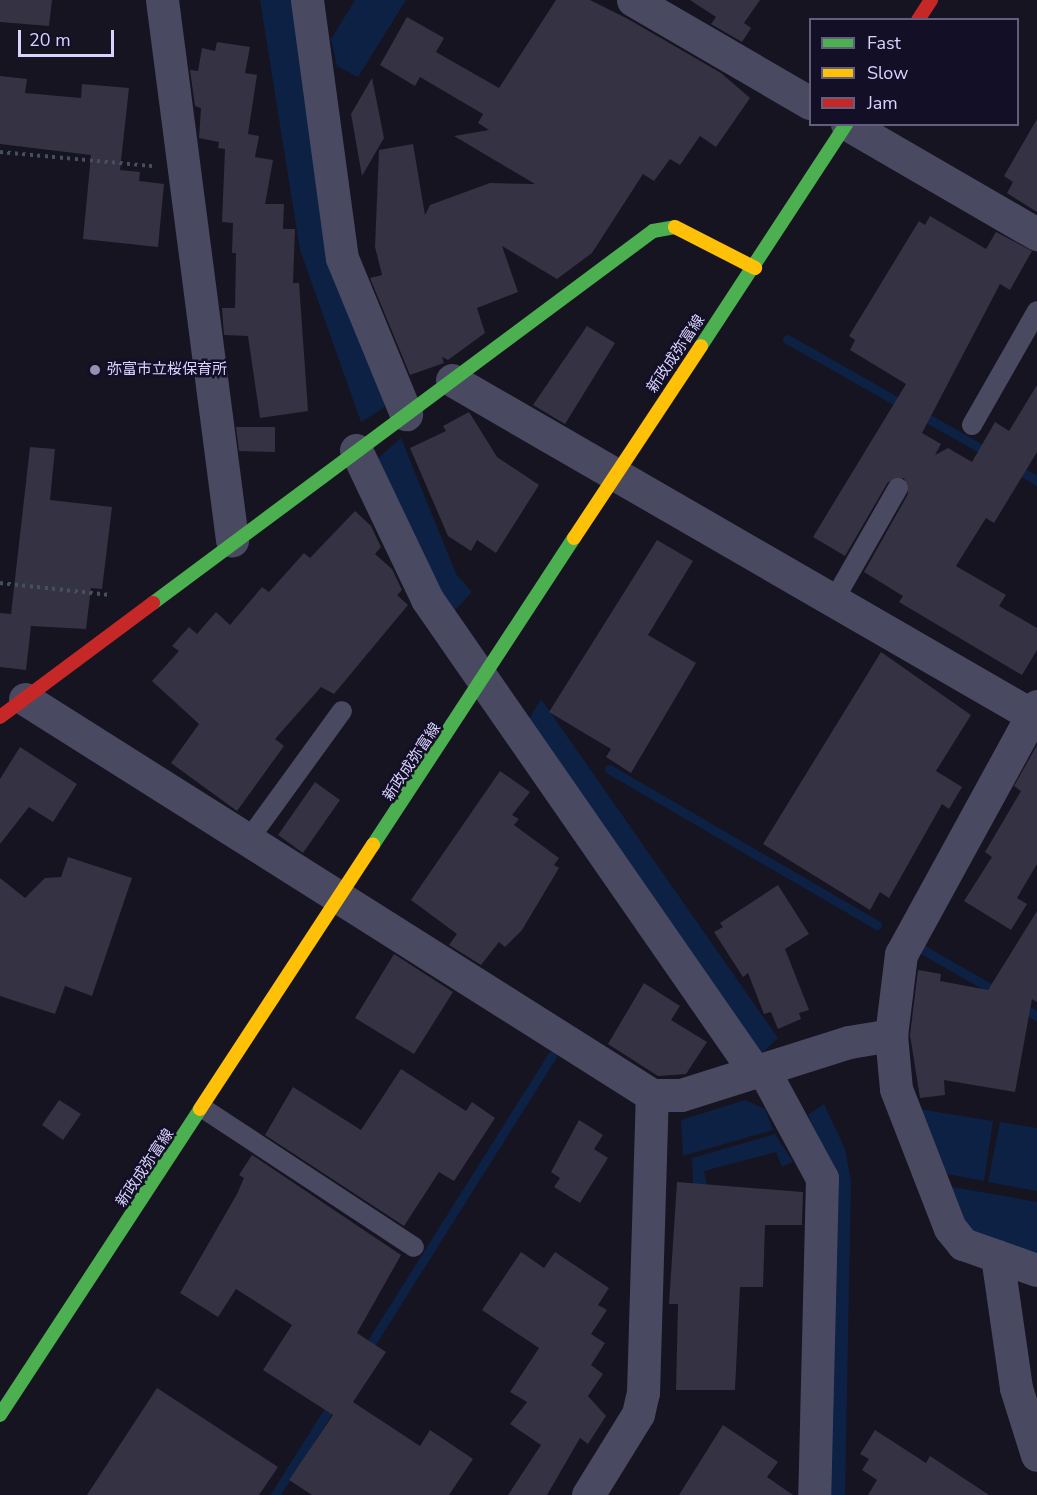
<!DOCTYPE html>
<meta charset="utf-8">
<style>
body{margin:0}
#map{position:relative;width:1037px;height:1495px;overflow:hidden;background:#161421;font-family:"Nunito Sans","Noto Sans JP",sans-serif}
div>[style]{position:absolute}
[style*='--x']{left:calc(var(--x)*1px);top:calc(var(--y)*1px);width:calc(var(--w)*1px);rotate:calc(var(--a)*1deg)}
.water>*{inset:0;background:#0d2144}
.stream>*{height:9px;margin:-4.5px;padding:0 4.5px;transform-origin:4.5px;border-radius:4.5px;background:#0d2144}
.building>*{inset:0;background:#343243}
.path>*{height:4px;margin-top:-2px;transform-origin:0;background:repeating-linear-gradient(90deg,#44505f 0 3px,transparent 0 7.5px)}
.lane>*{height:20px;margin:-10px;padding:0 10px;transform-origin:10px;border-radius:10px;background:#4a4962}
.street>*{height:33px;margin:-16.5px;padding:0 16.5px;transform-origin:16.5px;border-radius:16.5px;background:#4a4962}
.fast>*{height:14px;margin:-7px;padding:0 7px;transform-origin:7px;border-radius:7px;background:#4caf50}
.slow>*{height:14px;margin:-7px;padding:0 7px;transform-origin:7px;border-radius:7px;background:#ffc107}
.jam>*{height:14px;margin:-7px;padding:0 7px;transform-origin:7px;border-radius:7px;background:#c62828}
.dots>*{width:16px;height:16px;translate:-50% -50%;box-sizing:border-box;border:3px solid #130f26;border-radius:50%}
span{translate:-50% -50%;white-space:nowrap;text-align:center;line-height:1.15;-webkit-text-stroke:5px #130f26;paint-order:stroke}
.street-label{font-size:15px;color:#d9d4ff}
.poi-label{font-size:15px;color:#d9d4ff}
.left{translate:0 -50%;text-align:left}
.legend{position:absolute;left:809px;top:18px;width:210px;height:108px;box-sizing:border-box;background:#130f26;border:2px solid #625e7d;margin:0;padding:8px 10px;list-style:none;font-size:18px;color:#d9d4ff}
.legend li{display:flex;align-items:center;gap:12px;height:30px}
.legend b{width:30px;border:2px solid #625e7d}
.scale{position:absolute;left:18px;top:30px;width:96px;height:27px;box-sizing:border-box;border:3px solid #d9d4ff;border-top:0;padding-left:8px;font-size:18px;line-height:21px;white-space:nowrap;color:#d9d4ff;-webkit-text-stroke:4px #130f26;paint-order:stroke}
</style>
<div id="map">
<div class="water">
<div style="clip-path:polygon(260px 0,292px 0,385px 407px,361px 422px,300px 250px)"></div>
<div style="clip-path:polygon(355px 0,406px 0,358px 77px,337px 66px,331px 39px)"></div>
<div style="clip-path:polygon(401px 438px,456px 574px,472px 592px,452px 613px,375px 461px)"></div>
<div style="clip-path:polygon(541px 699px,778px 1038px,761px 1054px,529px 719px)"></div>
<div style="clip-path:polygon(745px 1100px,765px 1109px,773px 1130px,683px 1156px,681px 1120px)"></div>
<div style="clip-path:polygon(824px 1104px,845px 1149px,851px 1181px,845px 1495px,827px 1495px,824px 1149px,808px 1115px)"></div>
<div style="clip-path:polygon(919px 1109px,993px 1121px,984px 1181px,942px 1173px)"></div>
<div style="clip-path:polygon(1000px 1122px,1037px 1128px,1037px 1191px,988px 1182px)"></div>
<div style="clip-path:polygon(775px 1134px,793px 1162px,782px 1167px,776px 1152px,704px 1171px,707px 1185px,693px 1184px,692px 1158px)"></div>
<div style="clip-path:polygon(947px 1186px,1037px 1202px,1037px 1258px,968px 1230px)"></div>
</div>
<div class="stream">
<div style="--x:787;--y:339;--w:136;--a:29.6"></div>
<div style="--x:920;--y:414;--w:79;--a:29.5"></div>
<div style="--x:1014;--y:467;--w:27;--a:31"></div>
<div style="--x:609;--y:769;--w:310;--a:30.2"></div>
<div style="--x:920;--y:948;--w:91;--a:29.7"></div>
<div style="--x:1021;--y:1006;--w:19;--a:32"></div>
<div style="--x:366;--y:1351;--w:349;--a:-57.8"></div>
<div style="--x:275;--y:1495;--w:109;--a:-57.8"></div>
</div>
<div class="building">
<div style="clip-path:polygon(0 0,52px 0,49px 26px,0 22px)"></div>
<div style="clip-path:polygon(556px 0,590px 0,628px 19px,721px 73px,750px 98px,716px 147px,700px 136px,680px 165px,670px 159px,654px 181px,643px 174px,592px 253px,557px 279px,502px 246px,518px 292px,477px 308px,485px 333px,448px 360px,442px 357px,444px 363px,410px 375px,370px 278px,382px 275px,375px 247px,379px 150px,413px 144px,425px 215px,430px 205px,490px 183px,535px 184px,454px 136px,489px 130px,478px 123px,483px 114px,420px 77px,415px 86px,380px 65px,407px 17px,444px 38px,436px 52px,499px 88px)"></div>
<div style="clip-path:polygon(690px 0,760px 0,744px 23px,751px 28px,742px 42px,711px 24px,716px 17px)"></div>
<div style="clip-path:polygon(217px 42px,250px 47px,245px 73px,257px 75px,248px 134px,259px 136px,255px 157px,273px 160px,265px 204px,284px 204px,283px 229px,295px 229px,293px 283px,299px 283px,308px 411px,260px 418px,248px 336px,224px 335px,222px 308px,235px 308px,236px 253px,232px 253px,233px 223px,222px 222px,225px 149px,218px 148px,219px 142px,199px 138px,201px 108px,195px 106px,190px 70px,198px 71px,202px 48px,215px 51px)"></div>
<div style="clip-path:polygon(0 76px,27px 79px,25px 93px,81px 98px,82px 84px,129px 88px,120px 170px,140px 172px,139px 181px,164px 184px,158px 247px,83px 239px,91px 155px,0 144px)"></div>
<div style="clip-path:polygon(372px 78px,384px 138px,362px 176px,351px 114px)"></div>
<div style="clip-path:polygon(1037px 119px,1037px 212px,1007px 193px,1013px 182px,1004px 176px)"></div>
<div style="clip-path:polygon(930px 216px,986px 249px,996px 232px,1032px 251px,1010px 290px,1000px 284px,922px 433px,941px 444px,935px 455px,948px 448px,972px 462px,995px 422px,1009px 431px,1037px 385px,1037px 452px,994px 523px,986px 518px,956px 566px,1006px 595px,999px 606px,1037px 628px,1037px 650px,1022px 675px,899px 602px,903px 596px,864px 572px,908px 494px,904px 478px,888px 482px,845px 556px,813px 537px,906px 384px,850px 350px,855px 340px,849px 336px,919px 221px,925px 225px)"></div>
<div style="clip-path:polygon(587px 326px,615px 343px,565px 424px,533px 405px)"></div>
<div style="clip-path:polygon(469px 412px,497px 457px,539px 485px,496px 553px,477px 540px,471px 551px,448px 536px,410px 448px,446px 431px,443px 426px)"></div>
<div style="clip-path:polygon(236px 427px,275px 427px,275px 452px,239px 451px)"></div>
<div style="clip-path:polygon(30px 447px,55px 449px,50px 500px,112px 507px,102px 589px,91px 588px,86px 629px,31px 626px,26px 670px,0 667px,0 613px,11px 614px)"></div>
<div style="clip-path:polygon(355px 511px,371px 526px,381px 547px,375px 554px,392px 569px,402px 590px,397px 595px,408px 605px,334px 694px,321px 687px,275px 739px,284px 746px,237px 811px,171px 763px,199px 724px,152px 681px,179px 651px,172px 646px,189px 627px,197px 634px,216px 612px,230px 625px,262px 587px,269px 592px,304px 553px,310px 558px)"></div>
<div style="clip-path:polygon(657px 540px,693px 561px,648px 635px,696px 663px,631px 773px,606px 757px,611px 749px,549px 712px)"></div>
<div style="clip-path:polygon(881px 652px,971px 715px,936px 771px,962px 787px,949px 809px,942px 804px,889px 898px,880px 892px,870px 910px,763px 844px)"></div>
<div style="clip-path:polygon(1037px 745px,1037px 864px,1017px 898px,1027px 904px,1011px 930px,964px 901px,992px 857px,985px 852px,1021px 791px,1014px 786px)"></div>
<div style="clip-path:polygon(20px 747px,77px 784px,53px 822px,29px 807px,0 844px,0 779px)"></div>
<div style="clip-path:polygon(500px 771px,530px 792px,512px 815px,519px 819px,514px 825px,559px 858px,554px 865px,559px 868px,522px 930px,505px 947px,499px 942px,481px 965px,449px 945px,457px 934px,411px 900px)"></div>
<div style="clip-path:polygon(315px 782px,340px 800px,303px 853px,278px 835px)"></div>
<div style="clip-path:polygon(68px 857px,132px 878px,92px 996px,65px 986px,55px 1014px,0 996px,0 878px,25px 898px,45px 878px,61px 877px)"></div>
<div style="clip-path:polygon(778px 885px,809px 934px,785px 949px,809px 1010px,799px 1013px,801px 1019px,778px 1029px,771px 1012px,764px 1014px,748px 973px,743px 977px,714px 932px,723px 927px,720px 923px)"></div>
<div style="clip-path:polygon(1037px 911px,1037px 1002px,1032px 999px,1015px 1092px,944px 1080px,945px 1095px,920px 1098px,910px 1035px,918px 970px,941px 974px,940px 981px,988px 990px)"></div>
<div style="clip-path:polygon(394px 954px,453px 992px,414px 1054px,355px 1018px)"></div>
<div style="clip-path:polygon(644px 983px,680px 1006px,671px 1020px,707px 1042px,686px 1074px,658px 1076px,608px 1044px)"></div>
<div style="clip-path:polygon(401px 1069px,466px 1111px,472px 1102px,495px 1118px,454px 1181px,439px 1172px,404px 1226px,265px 1135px,293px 1087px,361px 1130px)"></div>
<div style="clip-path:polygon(59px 1100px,81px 1114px,63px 1140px,42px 1125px)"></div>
<div style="clip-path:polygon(579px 1120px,603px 1135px,594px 1149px,608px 1158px,580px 1203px,554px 1187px,560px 1178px,551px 1172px)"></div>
<div style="clip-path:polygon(252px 1155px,401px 1255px,357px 1333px,386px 1352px,353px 1402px,420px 1446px,430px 1430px,473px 1459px,449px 1495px,312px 1495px,289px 1480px,333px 1415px,263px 1370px,292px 1325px,236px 1289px,218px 1317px,180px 1293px,237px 1194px,244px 1178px,239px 1175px)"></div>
<div style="clip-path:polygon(677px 1182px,803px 1192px,802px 1225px,765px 1225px,763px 1287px,740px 1287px,735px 1390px,676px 1390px,678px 1304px,669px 1304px)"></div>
<div style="clip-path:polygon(521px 1252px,544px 1268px,555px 1252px,609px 1288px,598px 1305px,607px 1310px,591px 1334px,605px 1343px,591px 1365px,603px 1374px,588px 1396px,606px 1416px,588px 1444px,580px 1438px,547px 1495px,508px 1495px,541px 1445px,510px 1424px,527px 1402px,510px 1392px,539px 1348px,482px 1310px)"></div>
<div style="clip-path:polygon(157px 1388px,278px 1467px,259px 1495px,87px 1495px)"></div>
<div style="clip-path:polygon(723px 1425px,778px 1462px,767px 1477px,793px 1495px,679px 1495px)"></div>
<div style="clip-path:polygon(875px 1430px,926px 1463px,930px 1456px,989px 1495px,868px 1495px,877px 1480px,862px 1470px,869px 1459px,860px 1454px)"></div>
</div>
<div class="path">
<div style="--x:0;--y:152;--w:153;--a:5.3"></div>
<div style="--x:0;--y:583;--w:111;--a:6.2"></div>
</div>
<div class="lane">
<div style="--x:972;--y:425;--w:131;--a:-60.3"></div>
<div style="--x:834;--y:600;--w:129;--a:-60.3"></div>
<div style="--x:249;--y:839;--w:158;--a:-54"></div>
<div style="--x:204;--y:1109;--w:251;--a:33.3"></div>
</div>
<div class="street">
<div style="--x:162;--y:0;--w:545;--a:82.61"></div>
<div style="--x:307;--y:0;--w:260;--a:82.3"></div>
<div style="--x:342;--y:258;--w:169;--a:67.7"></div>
<div style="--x:633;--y:0;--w:205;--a:30.2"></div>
<div style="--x:847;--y:124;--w:220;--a:30.1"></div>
<div style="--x:452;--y:380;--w:676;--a:30.02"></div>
<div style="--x:356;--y:450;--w:165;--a:64.5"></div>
<div style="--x:427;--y:599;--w:576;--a:55.26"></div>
<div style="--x:25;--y:699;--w:742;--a:32.28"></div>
<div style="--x:652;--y:1095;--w:29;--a:0"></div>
<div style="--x:681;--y:1095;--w:176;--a:-17.5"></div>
<div style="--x:849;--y:1042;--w:43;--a:-9.5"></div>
<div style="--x:1037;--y:706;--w:283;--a:118.7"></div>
<div style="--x:901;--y:954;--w:82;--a:97"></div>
<div style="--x:891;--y:1035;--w:54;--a:84.7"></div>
<div style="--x:896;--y:1089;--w:149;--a:68.8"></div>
<div style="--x:950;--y:1228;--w:21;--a:51"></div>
<div style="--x:963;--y:1244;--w:78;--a:19.4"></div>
<div style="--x:763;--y:1069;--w:124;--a:61.6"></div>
<div style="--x:822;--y:1178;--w:317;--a:91.4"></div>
<div style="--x:997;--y:1256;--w:133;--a:81.8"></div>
<div style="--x:1016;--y:1388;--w:70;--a:72.6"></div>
<div style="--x:588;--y:1495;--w:95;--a:-58.3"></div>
<div style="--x:638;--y:1414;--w:22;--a:-77"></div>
<div style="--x:643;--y:1393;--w:298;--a:-88.3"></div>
</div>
<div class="fast">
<div style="--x:701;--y:346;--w:265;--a:-56.8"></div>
<div style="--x:153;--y:603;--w:623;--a:-36.65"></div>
<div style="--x:653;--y:231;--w:22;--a:-10"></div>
<div style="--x:373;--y:845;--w:367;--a:-56.8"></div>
<div style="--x:0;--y:1415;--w:366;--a:-56.8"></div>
</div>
<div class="slow">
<div style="--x:675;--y:227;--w:90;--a:27.1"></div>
<div style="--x:574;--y:538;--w:230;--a:-56.5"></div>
<div style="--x:200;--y:1109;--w:316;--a:-56.8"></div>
</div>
<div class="jam">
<div style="--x:918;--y:20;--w:24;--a:-57"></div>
<div style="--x:0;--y:717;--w:191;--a:-36.7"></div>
</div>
<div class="dots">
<div style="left:95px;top:370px;background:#9591b1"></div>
</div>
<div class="street-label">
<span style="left:676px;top:354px;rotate:-56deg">新政成弥富線</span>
<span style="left:412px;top:762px;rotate:-56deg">新政成弥富線</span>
<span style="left:145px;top:1168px;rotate:-56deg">新政成弥富線</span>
</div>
<div class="poi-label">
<span class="left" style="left:107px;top:370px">弥富市立桜保育所</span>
</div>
<ul class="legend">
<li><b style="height:8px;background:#4caf50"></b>Fast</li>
<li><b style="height:8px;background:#ffc107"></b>Slow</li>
<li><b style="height:8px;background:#c62828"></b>Jam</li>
</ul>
<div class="scale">20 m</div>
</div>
